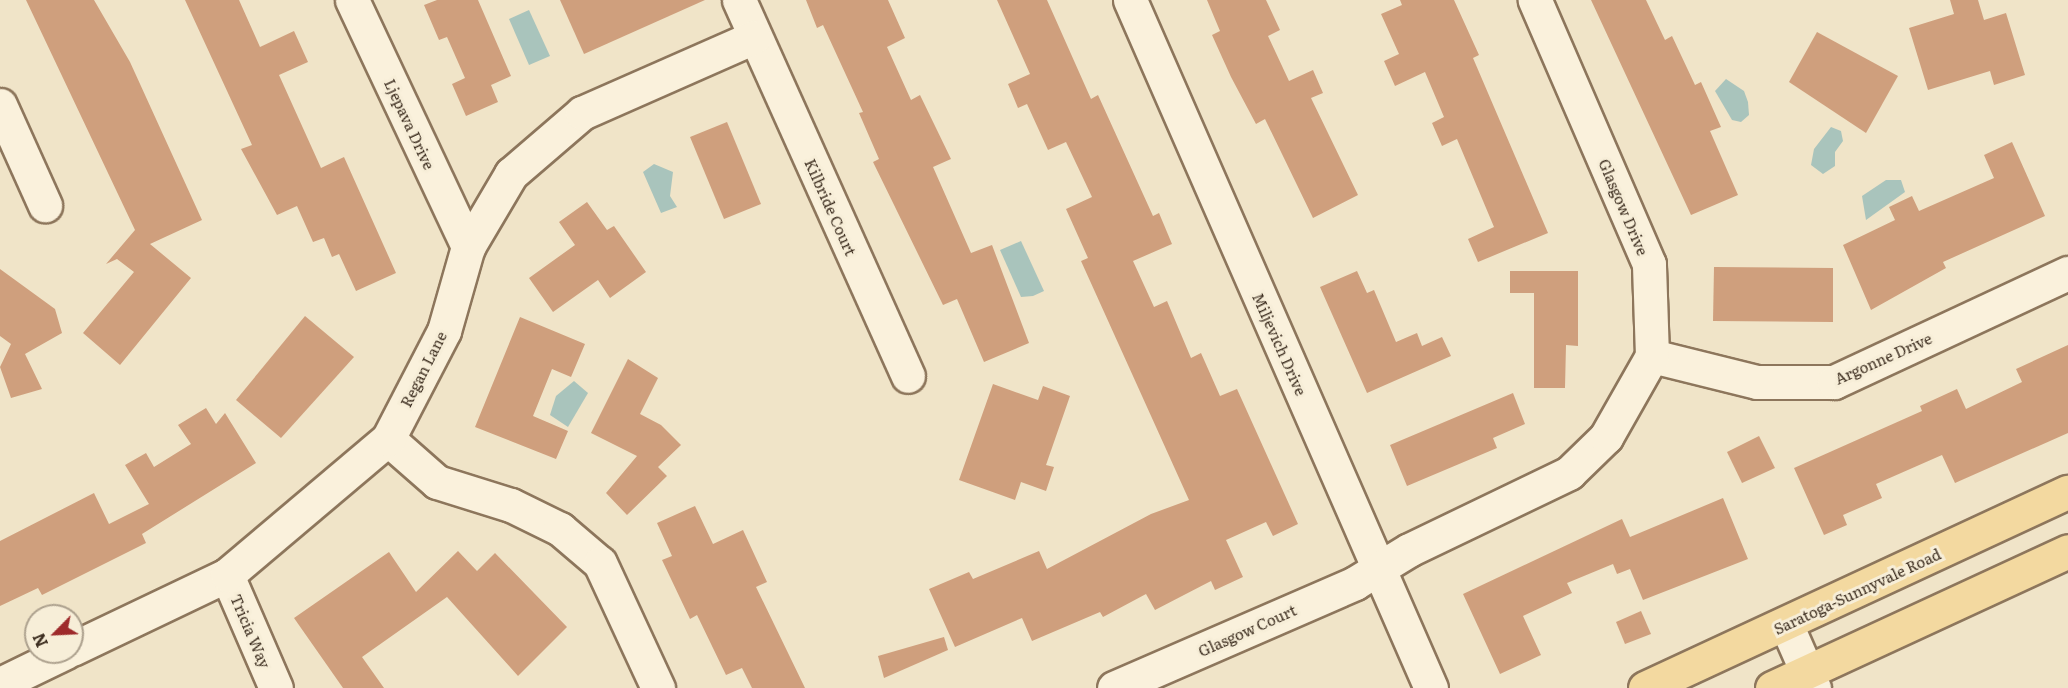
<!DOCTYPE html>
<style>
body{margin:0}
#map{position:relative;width:2068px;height:688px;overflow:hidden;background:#f0e4c8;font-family:Literata,serif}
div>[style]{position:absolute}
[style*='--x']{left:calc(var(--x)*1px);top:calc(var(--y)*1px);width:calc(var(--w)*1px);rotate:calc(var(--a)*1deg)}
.water>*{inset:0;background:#a9c4bc}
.building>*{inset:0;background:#cf9f7d}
.roads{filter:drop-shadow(2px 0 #8d765c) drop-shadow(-2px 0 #8d765c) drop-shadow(0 2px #8d765c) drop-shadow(0 -2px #8d765c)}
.minor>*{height:33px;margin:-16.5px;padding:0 16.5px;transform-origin:16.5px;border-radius:16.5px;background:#faf1dc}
.major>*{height:33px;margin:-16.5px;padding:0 16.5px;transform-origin:16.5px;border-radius:16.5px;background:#f3d9a0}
span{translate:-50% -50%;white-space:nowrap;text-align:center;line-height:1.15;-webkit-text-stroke:6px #f7eed8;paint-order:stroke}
.street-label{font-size:15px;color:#3d2e20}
.north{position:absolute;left:24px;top:604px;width:60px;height:60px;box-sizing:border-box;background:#f7eed8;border:2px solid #ada18e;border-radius:50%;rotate:246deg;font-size:16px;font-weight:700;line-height:24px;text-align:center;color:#3d2e20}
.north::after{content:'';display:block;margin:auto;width:21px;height:27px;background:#9e2a2b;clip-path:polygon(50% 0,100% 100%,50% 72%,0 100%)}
</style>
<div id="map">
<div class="water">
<div style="clip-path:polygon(529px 10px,550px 56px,529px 65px,509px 19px)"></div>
<div style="clip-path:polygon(1726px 79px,1744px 91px,1748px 102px,1749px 115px,1741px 122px,1732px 120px,1715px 91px)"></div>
<div style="clip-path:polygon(1831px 127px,1841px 131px,1843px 141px,1835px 152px,1835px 166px,1823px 174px,1811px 165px,1814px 149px)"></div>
<div style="clip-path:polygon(654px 164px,673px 172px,670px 196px,677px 207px,661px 213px,643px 172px)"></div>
<div style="clip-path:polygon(1886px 180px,1901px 180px,1905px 192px,1866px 220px,1862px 196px)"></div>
<div style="clip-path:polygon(1021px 241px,1044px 291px,1033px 296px,1021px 297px,1000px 250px)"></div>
<div style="clip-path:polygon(574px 381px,588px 393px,568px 427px,550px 415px,556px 396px)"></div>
</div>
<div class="building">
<div style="clip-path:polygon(26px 0,94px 0,130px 62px,202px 220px,150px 244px,191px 278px,120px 365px,83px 333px,134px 272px,117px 259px,106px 264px,135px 230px)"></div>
<div style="clip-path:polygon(185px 0,239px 0,260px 47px,294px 31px,308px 62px,279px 75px,321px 168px,344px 157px,396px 273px,356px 291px,339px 254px,332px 257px,324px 238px,313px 242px,297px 206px,277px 215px,241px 149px,252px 145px)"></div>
<div style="clip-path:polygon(437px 0,478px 0,511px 76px,491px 85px,498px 102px,466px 116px,452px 84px,465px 78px,447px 37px,439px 40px,424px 5px)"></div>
<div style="clip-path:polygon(560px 0,705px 0,584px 54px)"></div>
<div style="clip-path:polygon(806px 0,888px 0,905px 38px,887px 47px,911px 100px,920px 95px,951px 159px,933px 167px,971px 253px,992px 245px,1029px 343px,984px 362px,957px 299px,943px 305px,873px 162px,879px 159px,859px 113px,863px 112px,823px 25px,817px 28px)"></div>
<div style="clip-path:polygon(997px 0,1047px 0,1091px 99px,1098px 95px,1153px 216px,1159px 213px,1172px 244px,1133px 261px,1154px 307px,1167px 301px,1191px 358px,1201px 353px,1220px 396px,1237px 389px,1298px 524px,1273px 536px,1266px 522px,1226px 540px,1243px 577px,1215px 590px,1211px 581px,1155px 610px,1146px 594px,1103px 617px,1100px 612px,1032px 641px,1022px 618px,955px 647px,929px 589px,969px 572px,973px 579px,1039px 551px,1047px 569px,1151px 514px,1189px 500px,1081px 261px,1088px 258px,1066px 209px,1092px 197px,1066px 142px,1048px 150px,1027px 104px,1018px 108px,1008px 84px,1030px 74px)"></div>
<div style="clip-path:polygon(1207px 0,1266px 0,1280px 30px,1268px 36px,1289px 81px,1313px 70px,1323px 93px,1311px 98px,1358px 195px,1313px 218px,1265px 119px,1256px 124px,1231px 77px,1212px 35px,1220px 31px)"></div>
<div style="clip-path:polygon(1400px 0,1454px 0,1479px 55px,1473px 58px,1548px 233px,1478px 262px,1468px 239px,1494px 227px,1457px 139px,1442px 146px,1432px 123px,1444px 117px,1425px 72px,1395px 86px,1384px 61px,1399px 54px,1381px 14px,1402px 5px)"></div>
<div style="clip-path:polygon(1591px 0,1646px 0,1665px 40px,1672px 36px,1695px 85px,1701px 82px,1721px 127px,1710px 131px,1738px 195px,1691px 215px)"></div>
<div style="clip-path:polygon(1950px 0,1978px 0,1984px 20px,2006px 13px,2025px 75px,1994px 85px,1990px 71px,1928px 90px,1909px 28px,1954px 14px)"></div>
<div style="clip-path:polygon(1817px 32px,1898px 76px,1866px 133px,1789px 82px)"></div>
<div style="clip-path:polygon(727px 122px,761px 204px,724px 219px,690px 137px)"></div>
<div style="clip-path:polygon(2012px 142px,2045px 216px,1943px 262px,1946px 268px,1871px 310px,1843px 245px,1895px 220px,1889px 207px,1912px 196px,1919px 211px,1994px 178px,1984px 155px)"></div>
<div style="clip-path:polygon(587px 202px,607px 230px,614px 226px,646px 272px,610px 298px,598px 280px,553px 312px,529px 278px,575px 245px,559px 222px)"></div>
<div style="clip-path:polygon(1714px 267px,1833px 268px,1833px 322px,1713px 321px)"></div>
<div style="clip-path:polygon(0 269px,55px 309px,62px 333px,25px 354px,42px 389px,11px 398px,0 367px,11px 344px,0 336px)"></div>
<div style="clip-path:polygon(1357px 271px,1367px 293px,1374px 290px,1396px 342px,1417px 333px,1422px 346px,1442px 337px,1451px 356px,1367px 393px,1320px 287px)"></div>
<div style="clip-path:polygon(1510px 271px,1578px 271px,1578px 346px,1566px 345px,1565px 388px,1534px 388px,1534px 293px,1510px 293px)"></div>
<div style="clip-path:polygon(305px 316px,354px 357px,281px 438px,236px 400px)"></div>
<div style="clip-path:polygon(520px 317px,585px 344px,571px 377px,552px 369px,533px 416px,568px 431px,556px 459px,475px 427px)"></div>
<div style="clip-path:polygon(2068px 345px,2068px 433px,1955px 483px,1942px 455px,1876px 484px,1882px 498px,1843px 515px,1847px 525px,1824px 535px,1794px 468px,1922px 411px,1920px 406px,1957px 389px,1966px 409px,2022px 382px,2016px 369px)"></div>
<div style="clip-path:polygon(628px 359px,658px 378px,640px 414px,661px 425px,681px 445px,658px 467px,667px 476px,627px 515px,606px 493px,637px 456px,591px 433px)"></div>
<div style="clip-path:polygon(993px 384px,1038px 400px,1043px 386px,1070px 396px,1046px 465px,1054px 467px,1046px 491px,1021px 482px,1015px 500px,959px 480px)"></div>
<div style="clip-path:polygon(1513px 393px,1525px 424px,1493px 438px,1497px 448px,1407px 486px,1390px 445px)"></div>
<div style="clip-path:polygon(206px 408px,216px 424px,225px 413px,256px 463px,142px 534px,146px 543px,42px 595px,38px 588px,0 606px,0 541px,94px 493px,109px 524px,149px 504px,125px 465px,146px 453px,154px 467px,191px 444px,178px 425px)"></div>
<div style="clip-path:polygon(1759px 436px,1775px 468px,1742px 483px,1727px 452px)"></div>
<div style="clip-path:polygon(1723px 498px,1748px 559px,1643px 600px,1630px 569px,1617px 574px,1613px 564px,1567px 583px,1572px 593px,1523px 616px,1541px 655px,1500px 674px,1463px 594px,1622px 519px,1630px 537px)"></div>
<div style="clip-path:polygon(695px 506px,713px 544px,743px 530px,767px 582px,756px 587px,805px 688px,752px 688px,742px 668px,726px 675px,697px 615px,690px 619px,662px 560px,672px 556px,657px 523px)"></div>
<div style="clip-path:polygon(458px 551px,477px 571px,495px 553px,567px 627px,518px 676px,447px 597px,362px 657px,384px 688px,343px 688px,294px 618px,389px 552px,416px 592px)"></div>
<div style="clip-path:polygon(1641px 611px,1651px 634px,1625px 644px,1616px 622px)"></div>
<div style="clip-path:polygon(944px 637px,948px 650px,884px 678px,878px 656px)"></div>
</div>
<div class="roads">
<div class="minor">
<div style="--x:352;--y:0;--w:273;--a:64.8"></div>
<div style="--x:739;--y:0;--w:412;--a:65.8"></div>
<div style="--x:1130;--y:0;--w:751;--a:66.37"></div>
<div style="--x:0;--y:105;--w:110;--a:65.8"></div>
<div style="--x:1652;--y:356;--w:108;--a:13.9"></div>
<div style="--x:1757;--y:382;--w:77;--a:0"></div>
<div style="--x:1834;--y:382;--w:258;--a:-25"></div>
<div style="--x:388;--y:439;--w:65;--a:41.3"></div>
<div style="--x:437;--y:482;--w:77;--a:17.3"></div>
<div style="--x:511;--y:505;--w:55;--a:26.1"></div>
<div style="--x:560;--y:529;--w:52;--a:40.4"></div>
<div style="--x:600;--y:563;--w:138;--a:65.1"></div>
<div style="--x:227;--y:575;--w:123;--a:66.6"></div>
<div style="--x:1786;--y:624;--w:70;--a:66.4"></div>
<div style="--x:72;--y:649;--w:172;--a:-25.5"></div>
<div style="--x:227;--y:575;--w:211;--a:-40.2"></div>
<div style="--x:388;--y:439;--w:122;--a:-62.6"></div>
<div style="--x:444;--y:331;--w:87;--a:-74.1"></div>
<div style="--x:468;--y:247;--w:85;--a:-59.5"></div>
<div style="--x:511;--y:174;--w:94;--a:-40.7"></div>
<div style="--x:582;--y:113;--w:188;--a:-23.8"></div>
<div style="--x:0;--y:684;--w:73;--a:-25.9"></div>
<div style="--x:1114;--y:688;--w:263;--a:-23.5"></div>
<div style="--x:1355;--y:583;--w:63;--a:-31.4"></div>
<div style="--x:1409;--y:550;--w:178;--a:-25.7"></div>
<div style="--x:1569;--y:473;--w:52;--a:-44.2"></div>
<div style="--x:1606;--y:437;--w:93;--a:-60.4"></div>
<div style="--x:1652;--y:356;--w:92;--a:-91.9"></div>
<div style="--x:1649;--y:264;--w:288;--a:-113.4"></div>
</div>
<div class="major">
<div style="--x:1645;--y:688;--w:466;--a:-24.9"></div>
<div style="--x:1772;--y:688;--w:326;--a:-24.8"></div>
</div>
</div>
<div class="street-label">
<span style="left:410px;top:124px;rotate:65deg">Ljepava Drive</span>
<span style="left:831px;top:207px;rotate:66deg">Kilbride Court</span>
<span style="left:1624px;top:207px;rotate:67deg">Glasgow Drive</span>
<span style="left:1280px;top:344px;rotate:66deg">Miljevich Drive</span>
<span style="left:1883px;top:358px;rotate:-24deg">Argonne Drive</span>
<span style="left:423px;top:369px;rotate:-63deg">Regan Lane</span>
<span style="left:1857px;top:591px;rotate:-25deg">Saratoga-Sunnyvale Road</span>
<span style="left:1247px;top:630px;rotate:-24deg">Glasgow Court</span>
<span style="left:251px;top:631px;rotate:67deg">Tricia Way</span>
</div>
<div class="north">N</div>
</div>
